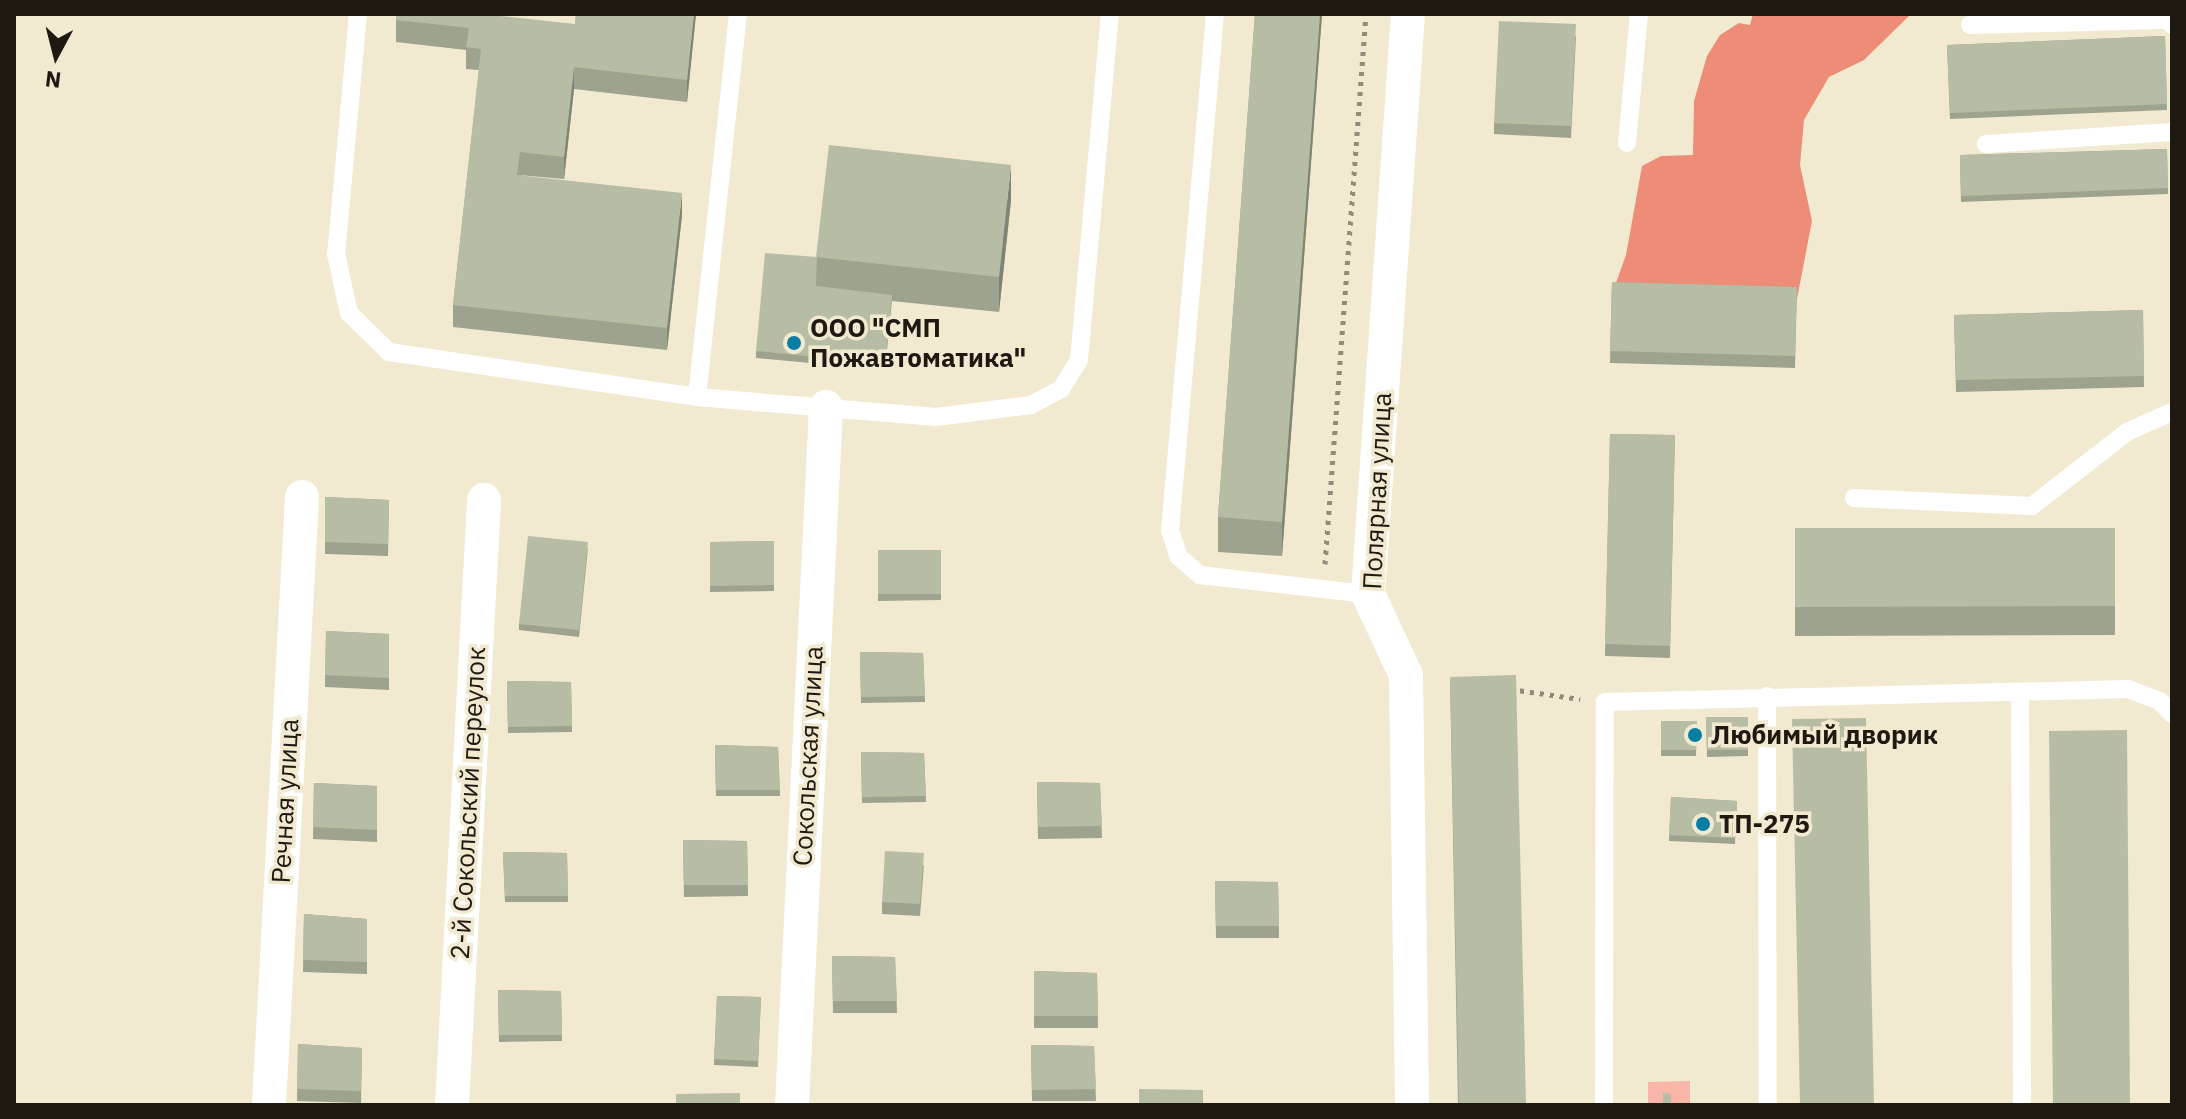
<!DOCTYPE html>
<meta charset="utf-8">
<style>
body{margin:0}
#map{position:relative;width:2186px;height:1119px;overflow:hidden;background:#f2e9d1;font-family:"IBM Plex Sans",sans-serif}
div>[style]{position:absolute}
[style*='--x']{left:calc(var(--x)*1px);top:calc(var(--y)*1px);width:calc(var(--w)*1px);rotate:calc(var(--a)*1deg)}
.green>*{inset:0;background:#f7b6a7}
.forest>*{inset:0;background:#ed8d77}
.path>*{height:5px;margin-top:-2.5px;transform-origin:0;background:repeating-linear-gradient(90deg,#928b7b 0 4px,transparent 0 10px)}
.lane>*{height:18px;margin:-9px;padding:0 9px;transform-origin:9px;border-radius:9px;background:#fff}
.street>*{height:34px;margin:-17px;padding:0 17px;transform-origin:17px;border-radius:17px;background:#fff}
.wall>*{inset:0;background:#9da38e}
.shaded-wall>*{inset:0;background:#808474}
.building>*{inset:0;background:#b7bda5}
.dots>*{width:22px;height:22px;translate:-50% -50%;box-sizing:border-box;border:4px solid #f2e9d1;border-radius:50%}
span{translate:-50% -50%;white-space:nowrap;text-align:center;line-height:1.15;-webkit-text-stroke:7px #f2e9d1;paint-order:stroke}
.poi-label{font-size:26px;color:#1e1a12;font-weight:700}
.left{translate:0 -50%;text-align:left}
.street-label{font-size:26px;color:#1e1a12}
.frame{position:absolute;inset:0;border:16px solid #1e1a12;pointer-events:none}
.north{position:absolute;left:16px;top:16px;width:80px;height:80px;-webkit-text-stroke:6px #f2e9d1;paint-order:stroke;rotate:187deg;font-size:22px;font-weight:700;line-height:32px;text-align:center;color:#1e1a12}
.north::after{content:'';display:block;margin:auto;width:28px;height:36px;background:#1e1a12;clip-path:polygon(50% 0,100% 100%,50% 72%,0 100%)}
</style>
<div id="map">
<div class="green">
<div style="clip-path:polygon(1690px 1081px,1690px 1105px,1648px 1105px,1648px 1082px)"></div>
</div>
<div class="forest">
<div style="clip-path:polygon(1753px 14px,1911px 14px,1864px 60px,1829px 77px,1804px 120px,1800px 165px,1812px 221px,1797px 299px,1612px 294px,1626px 255px,1642px 166px,1661px 156px,1693px 155px,1694px 101px,1707px 56px,1720px 35px,1739px 23px,1750px 25px)"></div>
</div>
<div class="path">
<div style="--x:1325;--y:564;--w:552;--a:-85.74"></div>
<div style="--x:1510;--y:689;--w:71;--a:8.1"></div>
</div>
<div class="lane">
<div style="--x:358;--y:14;--w:241;--a:95.2"></div>
<div style="--x:336;--y:254;--w:60;--a:77.6"></div>
<div style="--x:349;--y:313;--w:56;--a:44.3"></div>
<div style="--x:389;--y:352;--w:311;--a:8.3"></div>
<div style="--x:697;--y:397;--w:240;--a:4.8"></div>
<div style="--x:936;--y:417;--w:96;--a:-7.2"></div>
<div style="--x:1031;--y:405;--w:34;--a:-28"></div>
<div style="--x:1061;--y:389;--w:34;--a:-58"></div>
<div style="--x:1079;--y:360;--w:347;--a:-84.9"></div>
<div style="--x:1215;--y:14;--w:518;--a:94.98"></div>
<div style="--x:1170;--y:530;--w:28;--a:72"></div>
<div style="--x:1179;--y:557;--w:28;--a:41"></div>
<div style="--x:1200;--y:575;--w:169;--a:6.5"></div>
<div style="--x:1970;--y:25;--w:197;--a:-1.5"></div>
<div style="--x:2167;--y:20;--w:7;--a:45"></div>
<div style="--x:1627;--y:143;--w:130;--a:-84.7"></div>
<div style="--x:1986;--y:144;--w:186;--a:-3.7"></div>
<div style="--x:697;--y:397;--w:385;--a:-83.9"></div>
<div style="--x:1854;--y:498;--w:178;--a:2.6"></div>
<div style="--x:2032;--y:506;--w:120;--a:-37.9"></div>
<div style="--x:2127;--y:432;--w:49;--a:-24"></div>
<div style="--x:2020;--y:695;--w:410;--a:89.7"></div>
<div style="--x:1767;--y:696;--w:409;--a:89.9"></div>
<div style="--x:1604;--y:1105;--w:403;--a:-89.9"></div>
<div style="--x:1605;--y:702;--w:523;--a:-1.42"></div>
<div style="--x:2128;--y:689;--w:34;--a:21"></div>
<div style="--x:2160;--y:701;--w:18;--a:47"></div>
</div>
<div class="street">
<div style="--x:1408;--y:14;--w:581;--a:93.95"></div>
<div style="--x:1368;--y:594;--w:89;--a:64.9"></div>
<div style="--x:1406;--y:675;--w:430;--a:89.2"></div>
<div style="--x:269;--y:1105;--w:609;--a:-86.89"></div>
<div style="--x:452;--y:1105;--w:606;--a:-86.97"></div>
<div style="--x:792;--y:1105;--w:699;--a:-87.21"></div>
</div>
<div class="wall">
<div style="clip-path:polygon(576px 14px,696px 14px,687px 102px,574px 89px,564px 179px,519px 175px,682px 215px,667px 350px,453px 327px,453px 305px,479px 70px,466px 69px,466px 50px,396px 42px,396px 20px,575px 24px)"></div>
<div style="clip-path:polygon(1255px 14px,1322px 14px,1282px 556px,1218px 552px,1218px 517px)"></div>
<div style="clip-path:polygon(1576px 36px,1571px 138px,1494px 134px,1494px 123px)"></div>
<div style="clip-path:polygon(2165px 36px,2167px 110px,1950px 119px,1947px 45px)"></div>
<div style="clip-path:polygon(2167px 149px,2168px 194px,1961px 202px,1960px 155px)"></div>
<div style="clip-path:polygon(1011px 200px,999px 312px,892px 301px,885px 370px,756px 358px,756px 351px,817px 257px)"></div>
<div style="clip-path:polygon(1612px 282px,1797px 287px,1795px 368px,1610px 363px)"></div>
<div style="clip-path:polygon(2143px 310px,2144px 387px,1956px 392px,1954px 315px)"></div>
<div style="clip-path:polygon(1610px 434px,1675px 435px,1670px 658px,1605px 656px)"></div>
<div style="clip-path:polygon(325px 497px,389px 500px,388px 556px,325px 554px)"></div>
<div style="clip-path:polygon(1795px 528px,2115px 528px,2115px 635px,1795px 636px)"></div>
<div style="clip-path:polygon(774px 541px,774px 591px,710px 592px,710px 542px)"></div>
<div style="clip-path:polygon(588px 548px,579px 637px,519px 630px,519px 624px)"></div>
<div style="clip-path:polygon(878px 550px,941px 550px,941px 600px,878px 601px)"></div>
<div style="clip-path:polygon(326px 631px,389px 634px,389px 690px,325px 687px)"></div>
<div style="clip-path:polygon(860px 652px,923px 653px,925px 702px,861px 703px)"></div>
<div style="clip-path:polygon(1450px 677px,1526px 1105px,1458px 1105px)"></div>
<div style="clip-path:polygon(507px 681px,571px 682px,572px 732px,508px 733px)"></div>
<div style="clip-path:polygon(1706px 717px,1748px 717px,1748px 756px,1707px 757px)"></div>
<div style="clip-path:polygon(1661px 721px,1697px 721px,1696px 756px,1661px 756px)"></div>
<div style="clip-path:polygon(715px 745px,778px 747px,780px 796px,716px 796px)"></div>
<div style="clip-path:polygon(861px 752px,924px 753px,926px 802px,862px 803px)"></div>
<div style="clip-path:polygon(1037px 782px,1100px 783px,1102px 838px,1038px 839px)"></div>
<div style="clip-path:polygon(314px 783px,377px 786px,377px 842px,313px 839px)"></div>
<div style="clip-path:polygon(1671px 797px,1737px 801px,1735px 844px,1669px 841px)"></div>
<div style="clip-path:polygon(683px 840px,747px 841px,748px 896px,684px 897px)"></div>
<div style="clip-path:polygon(503px 852px,567px 853px,568px 902px,505px 902px)"></div>
<div style="clip-path:polygon(924px 865px,920px 916px,882px 914px,882px 902px)"></div>
<div style="clip-path:polygon(1215px 881px,1278px 882px,1279px 938px,1216px 938px)"></div>
<div style="clip-path:polygon(304px 914px,367px 919px,367px 974px,303px 972px)"></div>
<div style="clip-path:polygon(832px 956px,895px 957px,897px 1013px,833px 1013px)"></div>
<div style="clip-path:polygon(1034px 971px,1097px 973px,1098px 1028px,1034px 1028px)"></div>
<div style="clip-path:polygon(498px 990px,561px 991px,562px 1041px,499px 1042px)"></div>
<div style="clip-path:polygon(717px 996px,761px 997px,758px 1067px,714px 1065px)"></div>
<div style="clip-path:polygon(298px 1044px,362px 1048px,361px 1103px,297px 1101px)"></div>
<div style="clip-path:polygon(1031px 1045px,1094px 1046px,1096px 1101px,1032px 1101px)"></div>
</div>
<div class="shaded-wall">
<div style="clip-path:polygon(694px 14px,696px 14px,687px 102px,687px 80px)"></div>
<div style="clip-path:polygon(1320px 14px,1322px 14px,1282px 556px,1282px 522px)"></div>
<div style="clip-path:polygon(574px 67px,574px 89px,564px 179px,564px 157px)"></div>
<div style="clip-path:polygon(1011px 165px,1011px 200px,999px 312px,999px 277px)"></div>
<div style="clip-path:polygon(682px 193px,682px 215px,667px 350px,667px 328px)"></div>
</div>
<div class="building">
<div style="clip-path:polygon(396px 14px,481px 14px,575px 24px,576px 14px,694px 14px,687px 80px,574px 67px,564px 157px,520px 152px,517px 175px,682px 193px,667px 328px,453px 305px,481px 49px,466px 47px,469px 28px,396px 20px)"></div>
<div style="clip-path:polygon(1255px 14px,1320px 14px,1282px 522px,1218px 517px)"></div>
<div style="clip-path:polygon(1499px 21px,1576px 24px,1571px 126px,1494px 123px)"></div>
<div style="clip-path:polygon(2165px 36px,2167px 104px,1950px 113px,1947px 45px)"></div>
<div style="clip-path:polygon(829px 145px,1011px 165px,999px 277px,816px 257px)"></div>
<div style="clip-path:polygon(2167px 149px,2168px 188px,1961px 196px,1960px 155px)"></div>
<div style="clip-path:polygon(765px 253px,817px 257px,816px 286px,892px 295px,885px 364px,756px 351px)"></div>
<div style="clip-path:polygon(1612px 282px,1797px 287px,1795px 356px,1610px 351px)"></div>
<div style="clip-path:polygon(2143px 310px,2144px 376px,1956px 380px,1954px 315px)"></div>
<div style="clip-path:polygon(1610px 434px,1675px 435px,1670px 646px,1605px 644px)"></div>
<div style="clip-path:polygon(325px 497px,389px 500px,388px 544px,325px 542px)"></div>
<div style="clip-path:polygon(1795px 528px,2115px 528px,2115px 606px,1795px 607px)"></div>
<div style="clip-path:polygon(528px 536px,588px 542px,579px 630px,519px 624px)"></div>
<div style="clip-path:polygon(774px 541px,774px 585px,710px 586px,710px 542px)"></div>
<div style="clip-path:polygon(878px 550px,941px 550px,941px 594px,878px 594px)"></div>
<div style="clip-path:polygon(326px 631px,389px 634px,389px 678px,325px 675px)"></div>
<div style="clip-path:polygon(860px 652px,923px 653px,925px 696px,861px 697px)"></div>
<div style="clip-path:polygon(1516px 675px,1526px 1105px,1459px 1105px,1450px 677px)"></div>
<div style="clip-path:polygon(507px 681px,571px 682px,572px 726px,508px 727px)"></div>
<div style="clip-path:polygon(1706px 717px,1748px 717px,1748px 750px,1707px 750px)"></div>
<div style="clip-path:polygon(1866px 718px,1874px 1105px,1800px 1105px,1792px 719px)"></div>
<div style="clip-path:polygon(1661px 721px,1697px 721px,1696px 750px,1661px 750px)"></div>
<div style="clip-path:polygon(2127px 730px,2130px 1105px,2053px 1105px,2049px 731px)"></div>
<div style="clip-path:polygon(715px 745px,778px 747px,780px 790px,716px 790px)"></div>
<div style="clip-path:polygon(861px 752px,924px 753px,926px 796px,862px 797px)"></div>
<div style="clip-path:polygon(1037px 782px,1100px 783px,1102px 826px,1038px 827px)"></div>
<div style="clip-path:polygon(314px 783px,377px 786px,377px 830px,313px 827px)"></div>
<div style="clip-path:polygon(1671px 797px,1737px 801px,1735px 838px,1669px 835px)"></div>
<div style="clip-path:polygon(683px 840px,747px 841px,748px 885px,684px 885px)"></div>
<div style="clip-path:polygon(885px 851px,924px 853px,920px 904px,882px 902px)"></div>
<div style="clip-path:polygon(503px 852px,567px 853px,568px 896px,505px 896px)"></div>
<div style="clip-path:polygon(1215px 881px,1278px 882px,1279px 926px,1216px 926px)"></div>
<div style="clip-path:polygon(304px 914px,367px 919px,367px 962px,303px 960px)"></div>
<div style="clip-path:polygon(832px 956px,895px 957px,897px 1001px,833px 1001px)"></div>
<div style="clip-path:polygon(1034px 971px,1097px 973px,1098px 1016px,1034px 1016px)"></div>
<div style="clip-path:polygon(498px 990px,561px 991px,562px 1035px,499px 1035px)"></div>
<div style="clip-path:polygon(717px 996px,761px 997px,758px 1061px,714px 1059px)"></div>
<div style="clip-path:polygon(298px 1044px,362px 1048px,361px 1091px,297px 1089px)"></div>
<div style="clip-path:polygon(1031px 1045px,1094px 1046px,1096px 1089px,1032px 1090px)"></div>
<div style="clip-path:polygon(1139px 1089px,1203px 1090px,1203px 1105px,1139px 1105px)"></div>
<div style="clip-path:polygon(740px 1093px,740px 1105px,676px 1105px,676px 1094px)"></div>
<div style="clip-path:polygon(1663px 1093px,1671px 1094px,1671px 1105px,1663px 1105px)"></div>
</div>
<div class="dots">
<div style="left:794px;top:343px;background:#097ea5"></div>
<div style="left:1695px;top:735px;background:#097ea5"></div>
<div style="left:1703px;top:824px;background:#097ea5"></div>
</div>
<div class="poi-label">
<span class="left" style="left:810px;top:343px">ООО "СМП<br>Пожавтоматика"</span>
<span class="left" style="left:1711px;top:735px">Любимый дворик</span>
<span class="left" style="left:1719px;top:824px">ТП-275</span>
</div>
<div class="street-label">
<span style="left:1377px;top:491px;rotate:-87deg">Полярная улица</span>
<span style="left:808px;top:756px;rotate:-87deg">Сокольская улица</span>
<span style="left:285px;top:801px;rotate:-87deg">Речная улица</span>
<span style="left:468px;top:803px;rotate:-87deg">2-й Сокольский переулок</span>
</div>
<div class="frame"></div>
<div class="north">N</div>
</div>
